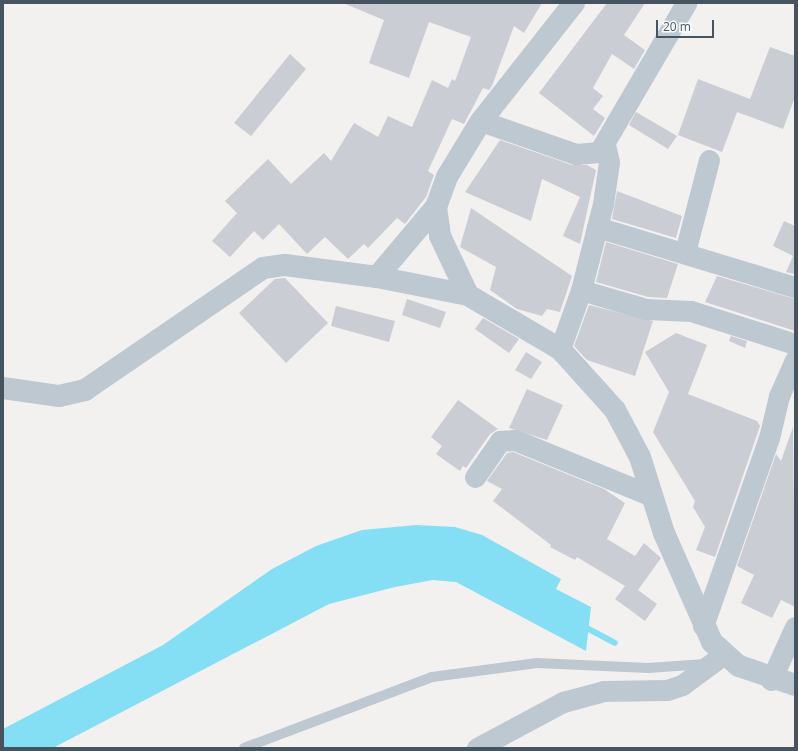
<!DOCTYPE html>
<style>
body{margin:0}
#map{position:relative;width:798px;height:751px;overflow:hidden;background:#f3f0f0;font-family:"Open Sans",sans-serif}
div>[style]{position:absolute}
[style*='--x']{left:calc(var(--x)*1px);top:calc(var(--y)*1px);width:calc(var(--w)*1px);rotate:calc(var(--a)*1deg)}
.water>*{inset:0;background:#85dff4}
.stream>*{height:6px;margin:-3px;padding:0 3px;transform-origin:3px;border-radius:3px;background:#85dff4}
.building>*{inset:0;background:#cacdd3}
.service>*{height:10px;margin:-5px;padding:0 5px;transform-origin:5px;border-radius:5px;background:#bdc8d1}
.minor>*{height:21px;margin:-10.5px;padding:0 10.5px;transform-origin:10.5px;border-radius:10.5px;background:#bdc8d1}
.tertiary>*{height:22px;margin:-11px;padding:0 11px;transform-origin:11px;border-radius:11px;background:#bdc8d1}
span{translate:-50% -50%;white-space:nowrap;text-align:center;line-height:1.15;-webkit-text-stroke:3px #fff;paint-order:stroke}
.frame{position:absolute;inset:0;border:4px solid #465460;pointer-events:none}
.scale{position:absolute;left:656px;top:20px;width:58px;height:18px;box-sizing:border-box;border:2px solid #465460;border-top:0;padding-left:5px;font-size:12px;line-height:14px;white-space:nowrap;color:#465460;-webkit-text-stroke:3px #fff;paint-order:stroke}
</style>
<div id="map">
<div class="water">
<div style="clip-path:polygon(416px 525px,455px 527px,482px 535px,561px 579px,556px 589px,591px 607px,586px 651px,456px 582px,433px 580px,395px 587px,329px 604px,53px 748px,3px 748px,3px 729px,163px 645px,272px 569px,316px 546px,362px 530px)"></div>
</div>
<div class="stream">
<div style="--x:583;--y:626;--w:36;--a:28"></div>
</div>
<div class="building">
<div style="clip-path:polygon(343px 3px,542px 3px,524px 33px,514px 26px,492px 86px,489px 90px,483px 88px,464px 124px,452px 119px,428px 171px,434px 175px,426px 197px,405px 224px,397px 218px,368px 248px,364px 244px,348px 259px,325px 237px,307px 254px,279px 224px,263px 240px,254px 231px,230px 257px,212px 241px,237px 213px,225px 201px,268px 159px,291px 184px,324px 153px,331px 161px,354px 123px,378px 137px,388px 116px,412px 127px,432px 80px,448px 88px,452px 79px,455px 81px,471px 37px,429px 22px,409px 78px,369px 63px,384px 20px)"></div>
<div style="clip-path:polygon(607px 3px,645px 3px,624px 35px,645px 50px,634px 69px,612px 54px,593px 88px,603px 96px,593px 109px,605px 118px,594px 136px,539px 93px)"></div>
<div style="clip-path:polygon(770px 47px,795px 56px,795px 97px,783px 129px,737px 112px,722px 152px,678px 135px,698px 79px,750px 99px)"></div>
<div style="clip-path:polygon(290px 54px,306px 69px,251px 136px,234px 123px)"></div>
<div style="clip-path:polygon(636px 112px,677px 136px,668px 149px,629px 125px)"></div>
<div style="clip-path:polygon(500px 140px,572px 165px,587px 165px,596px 170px,580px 244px,563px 236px,580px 197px,542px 179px,531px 221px,465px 192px)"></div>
<div style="clip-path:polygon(617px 191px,682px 216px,676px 238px,612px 219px)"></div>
<div style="clip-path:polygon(471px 208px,572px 276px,560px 312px,547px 309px,542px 316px,517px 309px,490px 290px,496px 267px,460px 247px)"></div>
<div style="clip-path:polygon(784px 221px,795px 226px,795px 274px,786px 272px,793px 256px,773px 246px)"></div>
<div style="clip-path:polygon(606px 242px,678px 264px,667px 298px,648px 297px,596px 282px)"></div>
<div style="clip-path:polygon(717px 276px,795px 299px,795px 331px,705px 302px)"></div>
<div style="clip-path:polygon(285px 278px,328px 323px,286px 363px,239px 313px,275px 279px)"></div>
<div style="clip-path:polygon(407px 299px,446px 312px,440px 328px,402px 315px)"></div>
<div style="clip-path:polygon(589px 305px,653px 321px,635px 376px,587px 360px,574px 346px)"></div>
<div style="clip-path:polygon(336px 306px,395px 321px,389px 342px,331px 326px)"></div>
<div style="clip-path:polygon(483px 318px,519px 339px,509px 353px,475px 329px)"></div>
<div style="clip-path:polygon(676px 333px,707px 345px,688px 394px,757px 421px,760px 426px,715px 557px,696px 550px,705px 527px,693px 507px,695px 501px,653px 432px,669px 392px,645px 352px)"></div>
<div style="clip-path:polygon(731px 336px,747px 341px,745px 348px,729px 341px)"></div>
<div style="clip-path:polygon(526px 352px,542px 362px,531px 379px,515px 370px)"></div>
<div style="clip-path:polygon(527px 389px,563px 405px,547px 440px,509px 428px)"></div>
<div style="clip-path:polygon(458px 400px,498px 429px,490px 434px,466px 468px,463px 466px,460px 471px,436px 454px,442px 446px,431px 437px)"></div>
<div style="clip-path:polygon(793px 427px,795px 607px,781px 600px,772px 618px,741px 603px,754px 575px,737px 566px,776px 454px,781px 461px)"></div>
<div style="clip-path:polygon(513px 452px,604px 489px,625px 503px,607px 539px,635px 556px,644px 543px,661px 558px,638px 590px,657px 604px,645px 621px,615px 599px,625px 586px,577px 557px,575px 560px,550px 547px,551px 545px,493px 501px,502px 489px,487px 481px,507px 453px)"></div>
</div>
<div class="service">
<div style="--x:244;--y:748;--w:201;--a:-20.7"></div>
<div style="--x:432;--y:677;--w:106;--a:-7.6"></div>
<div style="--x:537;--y:663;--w:111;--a:2.6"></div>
<div style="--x:648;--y:668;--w:57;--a:-4"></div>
</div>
<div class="minor">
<div style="--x:481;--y:121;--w:101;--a:19.2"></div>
<div style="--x:576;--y:154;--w:23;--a:-5"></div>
<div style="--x:599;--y:152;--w:173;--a:-59.7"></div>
<div style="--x:597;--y:227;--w:207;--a:16.9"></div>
<div style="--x:685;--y:252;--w:95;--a:-75.4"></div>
<div style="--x:581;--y:290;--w:68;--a:16.3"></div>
<div style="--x:646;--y:309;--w:45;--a:2.5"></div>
<div style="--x:691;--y:311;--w:109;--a:17.6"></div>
<div style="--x:560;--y:349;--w:63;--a:-70.4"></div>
<div style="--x:581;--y:290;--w:89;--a:-75.7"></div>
<div style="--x:603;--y:204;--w:42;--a:-81.9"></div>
<div style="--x:609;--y:162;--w:17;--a:-103"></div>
<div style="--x:475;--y:477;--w:44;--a:-55.2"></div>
<div style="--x:500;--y:441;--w:15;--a:-4"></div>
<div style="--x:515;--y:440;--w:148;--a:22.2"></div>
<div style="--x:703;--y:626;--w:199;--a:-70.7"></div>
<div style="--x:769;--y:438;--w:43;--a:-76.6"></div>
<div style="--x:779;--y:396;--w:39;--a:-66"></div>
<div style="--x:771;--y:680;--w:58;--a:-65.6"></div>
<div style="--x:477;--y:748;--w:98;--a:-28.1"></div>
<div style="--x:563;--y:702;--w:42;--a:-15"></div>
<div style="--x:604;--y:691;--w:63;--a:-0.9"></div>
<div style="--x:667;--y:690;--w:16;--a:-18"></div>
<div style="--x:682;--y:685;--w:51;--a:-36.2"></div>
</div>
<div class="tertiary">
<div style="--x:574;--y:3;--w:150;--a:128.2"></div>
<div style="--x:481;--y:121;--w:66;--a:121.3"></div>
<div style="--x:447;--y:177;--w:32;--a:110"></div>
<div style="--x:436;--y:207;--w:29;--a:82"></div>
<div style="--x:440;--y:236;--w:65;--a:64.6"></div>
<div style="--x:468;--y:295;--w:107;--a:30.4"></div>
<div style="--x:560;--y:349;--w:82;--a:48"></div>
<div style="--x:615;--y:410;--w:53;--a:62"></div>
<div style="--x:640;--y:457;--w:80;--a:72.5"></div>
<div style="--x:664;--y:533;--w:119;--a:66.2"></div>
<div style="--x:712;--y:642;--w:36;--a:42"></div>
<div style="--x:739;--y:666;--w:59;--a:18.7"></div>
<div style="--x:377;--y:277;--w:92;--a:-49.9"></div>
<div style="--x:3;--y:388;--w:57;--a:8.1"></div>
<div style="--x:59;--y:396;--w:27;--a:-13"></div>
<div style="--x:85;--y:390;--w:216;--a:-34.4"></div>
<div style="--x:263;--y:268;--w:22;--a:-8"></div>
<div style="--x:285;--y:265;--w:93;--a:7.4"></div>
<div style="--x:377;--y:277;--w:93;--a:11.2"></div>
</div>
<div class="frame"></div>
<div class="scale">20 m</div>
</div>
